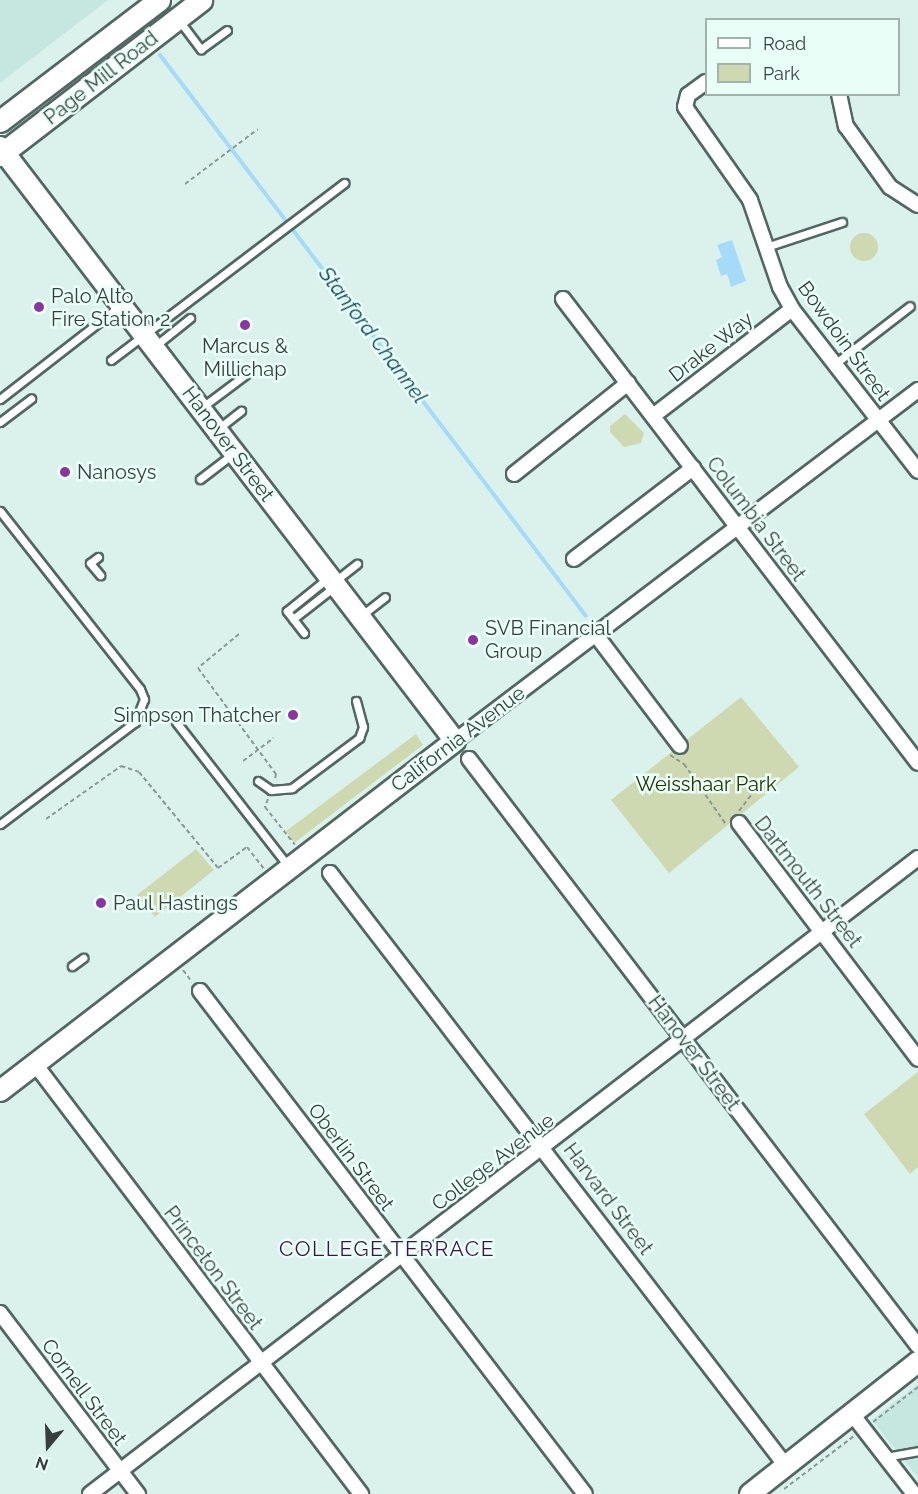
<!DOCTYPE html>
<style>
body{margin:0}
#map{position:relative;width:918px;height:1494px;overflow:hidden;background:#daf2eb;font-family:Raleway,sans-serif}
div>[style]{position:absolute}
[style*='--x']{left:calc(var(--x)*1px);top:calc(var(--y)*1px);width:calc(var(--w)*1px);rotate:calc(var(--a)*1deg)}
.built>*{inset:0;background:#c6e7df}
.green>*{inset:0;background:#ced9b2}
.round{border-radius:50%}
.water>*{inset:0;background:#a5daf9}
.stream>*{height:4px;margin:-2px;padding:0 2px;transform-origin:2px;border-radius:2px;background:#a5daf9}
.path>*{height:2px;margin-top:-1px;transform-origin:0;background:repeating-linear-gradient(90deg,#899995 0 4.5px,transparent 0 7.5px)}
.roads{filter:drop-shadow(2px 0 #526762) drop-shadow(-2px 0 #526762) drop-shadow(0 2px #526762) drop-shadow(0 -2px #526762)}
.lane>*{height:7px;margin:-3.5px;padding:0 3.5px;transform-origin:3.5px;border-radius:3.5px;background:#fff}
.street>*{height:14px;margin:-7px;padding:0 7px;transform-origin:7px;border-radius:7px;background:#fff}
.secondary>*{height:20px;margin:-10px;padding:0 10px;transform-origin:10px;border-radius:10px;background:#fff}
.primary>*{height:21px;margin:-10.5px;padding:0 10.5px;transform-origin:10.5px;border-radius:10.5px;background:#fff}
.dots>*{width:16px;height:16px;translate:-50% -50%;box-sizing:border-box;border:3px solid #eafef8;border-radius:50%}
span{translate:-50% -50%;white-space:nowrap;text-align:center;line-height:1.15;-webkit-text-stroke:5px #eafef8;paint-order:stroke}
.street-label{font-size:20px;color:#363f3d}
.poi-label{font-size:20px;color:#363f3d}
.left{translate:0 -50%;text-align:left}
.right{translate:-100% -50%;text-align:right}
.park-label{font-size:20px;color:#263000}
.water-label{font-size:21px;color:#0a435c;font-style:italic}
.neighbourhood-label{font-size:21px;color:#3e1448;letter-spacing:1.5px}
.legend{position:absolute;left:705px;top:18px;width:195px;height:78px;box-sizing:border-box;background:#eafef8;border:2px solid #a2b2ad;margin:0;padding:8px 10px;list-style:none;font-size:18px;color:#363f3d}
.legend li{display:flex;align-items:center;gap:12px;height:30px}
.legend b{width:30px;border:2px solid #a2b2ad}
.north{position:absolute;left:18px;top:1416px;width:60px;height:60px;-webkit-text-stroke:4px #eafef8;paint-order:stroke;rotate:199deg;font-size:16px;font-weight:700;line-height:24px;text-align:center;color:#363f3d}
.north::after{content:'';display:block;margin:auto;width:21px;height:27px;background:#363f3d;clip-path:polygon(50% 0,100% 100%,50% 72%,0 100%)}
</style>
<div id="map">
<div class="built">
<div style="clip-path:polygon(0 0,108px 0,0 83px)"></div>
<div style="clip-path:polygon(918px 1384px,918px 1478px,872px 1420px)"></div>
</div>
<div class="green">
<div class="round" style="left:850px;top:233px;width:28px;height:28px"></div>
<div style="clip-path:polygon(625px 414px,644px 433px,641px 443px,624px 447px,610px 432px,610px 426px)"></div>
<div style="clip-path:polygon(741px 697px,799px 767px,669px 873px,611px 800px)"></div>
<div style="clip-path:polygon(416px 734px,423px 745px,294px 843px,286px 831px)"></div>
<div style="clip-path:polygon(196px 849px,214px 870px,155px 917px,137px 895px)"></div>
<div style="clip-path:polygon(918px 1072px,918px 1167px,910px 1174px,864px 1114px)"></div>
</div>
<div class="water">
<div style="clip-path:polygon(732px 240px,746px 281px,731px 287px,727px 274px,721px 276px,716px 260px,722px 257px,717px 245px)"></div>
</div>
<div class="stream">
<div style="--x:160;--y:55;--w:704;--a:52.79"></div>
</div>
<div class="path">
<div style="--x:185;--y:184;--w:91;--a:-37"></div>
<div style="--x:239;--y:634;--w:53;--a:140.3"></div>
<div style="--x:198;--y:668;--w:132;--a:53.7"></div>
<div style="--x:276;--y:774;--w:5;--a:101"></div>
<div style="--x:670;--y:755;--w:17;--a:33"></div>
<div style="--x:684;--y:764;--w:72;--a:55.2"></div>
<div style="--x:243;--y:761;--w:38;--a:-37"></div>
<div style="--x:268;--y:799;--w:9;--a:111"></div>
<div style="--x:265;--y:807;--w:48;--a:51.7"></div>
<div style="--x:739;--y:811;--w:25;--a:-53"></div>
<div style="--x:46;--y:819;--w:92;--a:-35.2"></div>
<div style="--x:121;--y:766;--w:19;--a:18"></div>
<div style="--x:139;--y:772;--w:124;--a:50.5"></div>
<div style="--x:218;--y:868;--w:36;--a:-36"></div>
<div style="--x:247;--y:847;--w:28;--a:52"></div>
<div style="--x:183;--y:970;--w:15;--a:53"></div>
<div style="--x:873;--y:1422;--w:57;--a:-37.9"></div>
<div style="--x:784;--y:1489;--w:88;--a:-37.1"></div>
</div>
<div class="roads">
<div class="lane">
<div style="--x:178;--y:19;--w:38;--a:53"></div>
<div style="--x:201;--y:49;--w:32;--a:-36"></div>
<div style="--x:766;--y:247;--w:80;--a:-18.2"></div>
<div style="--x:155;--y:346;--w:45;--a:-38.7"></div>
<div style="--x:111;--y:360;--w:293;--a:-37.2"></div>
<div style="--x:836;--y:363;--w:93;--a:-37.6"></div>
<div style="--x:0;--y:399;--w:152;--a:-37.8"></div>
<div style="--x:201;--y:408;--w:60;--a:-36.9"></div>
<div style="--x:0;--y:422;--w:39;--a:-37"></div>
<div style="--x:219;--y:428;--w:28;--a:-38"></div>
<div style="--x:200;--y:479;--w:43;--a:-37.4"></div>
<div style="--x:0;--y:511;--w:226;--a:51.8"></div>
<div style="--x:140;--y:689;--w:11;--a:68"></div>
<div style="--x:144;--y:699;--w:25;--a:111"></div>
<div style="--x:135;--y:722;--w:169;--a:142.9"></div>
<div style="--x:98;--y:557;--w:10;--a:143"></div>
<div style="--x:90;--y:563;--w:16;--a:50"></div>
<div style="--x:335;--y:581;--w:28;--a:-38"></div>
<div style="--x:362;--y:615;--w:29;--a:-38"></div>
<div style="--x:293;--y:619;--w:52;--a:-38"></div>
<div style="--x:304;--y:633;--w:28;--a:-128"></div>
<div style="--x:287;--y:611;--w:53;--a:-38.8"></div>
<div style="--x:176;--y:722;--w:182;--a:52.1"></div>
<div style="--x:258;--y:781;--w:16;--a:35"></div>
<div style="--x:271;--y:790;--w:21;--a:-5"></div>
<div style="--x:292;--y:788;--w:84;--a:-36.7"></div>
<div style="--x:359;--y:738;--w:12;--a:-70"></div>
<div style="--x:363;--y:727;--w:27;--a:-105"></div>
<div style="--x:72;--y:966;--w:14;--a:-36"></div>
<div style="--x:885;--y:1457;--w:34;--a:-10"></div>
</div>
<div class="street">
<div style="--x:706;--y:82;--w:22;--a:144"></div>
<div style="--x:688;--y:95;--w:12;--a:104"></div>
<div style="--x:685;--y:107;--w:113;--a:55"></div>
<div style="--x:750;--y:200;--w:92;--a:71"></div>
<div style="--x:780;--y:287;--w:25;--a:61"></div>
<div style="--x:792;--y:309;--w:205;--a:52.1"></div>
<div style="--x:839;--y:94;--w:33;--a:78"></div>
<div style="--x:846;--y:126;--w:75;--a:54.2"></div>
<div style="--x:890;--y:187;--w:33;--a:33"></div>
<div style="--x:563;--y:299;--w:584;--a:52.58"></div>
<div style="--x:653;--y:416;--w:175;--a:-37.6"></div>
<div style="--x:514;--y:474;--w:146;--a:-38.6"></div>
<div style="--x:574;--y:559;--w:150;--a:-37.4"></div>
<div style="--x:596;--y:635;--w:139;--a:52.9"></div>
<div style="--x:455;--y:741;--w:581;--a:-37.17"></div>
<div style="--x:469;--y:759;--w:739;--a:52.59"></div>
<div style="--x:739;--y:823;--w:296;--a:52.8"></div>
<div style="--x:330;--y:873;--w:748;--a:52.44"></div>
<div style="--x:200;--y:991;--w:633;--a:52.57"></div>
<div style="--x:35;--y:1064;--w:540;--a:52.83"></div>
<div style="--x:0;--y:1313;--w:228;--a:52.7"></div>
<div style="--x:852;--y:1414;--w:101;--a:52.2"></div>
<div style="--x:90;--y:1494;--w:1044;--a:-37.53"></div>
</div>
<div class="secondary">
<div style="--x:0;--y:147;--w:748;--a:52.55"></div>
<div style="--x:455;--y:741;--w:574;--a:142.43"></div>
<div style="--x:750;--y:1494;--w:214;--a:-38.2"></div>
</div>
<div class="primary">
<div style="--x:0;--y:121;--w:200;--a:-37.3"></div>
<div style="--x:0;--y:155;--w:254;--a:-37.6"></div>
</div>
</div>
<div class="dots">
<div style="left:39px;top:307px;background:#8c35a1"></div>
<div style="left:245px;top:325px;background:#8c35a1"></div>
<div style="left:65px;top:472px;background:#8c35a1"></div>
<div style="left:473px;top:640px;background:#8c35a1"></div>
<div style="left:293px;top:715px;background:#8c35a1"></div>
<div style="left:101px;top:903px;background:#8c35a1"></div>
</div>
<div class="street-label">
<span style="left:101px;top:78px;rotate:-38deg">Page Mill Road</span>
<span style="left:844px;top:341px;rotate:54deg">Bowdoin Street</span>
<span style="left:711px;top:347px;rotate:-38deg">Drake Way</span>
<span style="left:228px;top:444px;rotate:53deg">Hanover Street</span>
<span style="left:756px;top:519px;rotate:53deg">Columbia Street</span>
<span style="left:458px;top:739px;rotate:-37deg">California Avenue</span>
<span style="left:808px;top:882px;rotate:52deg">Dartmouth Street</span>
<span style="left:694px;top:1053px;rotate:53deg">Hanover Street</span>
<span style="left:351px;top:1157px;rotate:53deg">Oberlin Street</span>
<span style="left:493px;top:1162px;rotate:-37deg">College Avenue</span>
<span style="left:608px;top:1199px;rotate:53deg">Harvard Street</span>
<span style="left:213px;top:1268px;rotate:53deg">Princeton Street</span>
<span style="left:84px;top:1392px;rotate:53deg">Cornell Street</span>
</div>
<div class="poi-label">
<span class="left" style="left:51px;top:308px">Palo Alto<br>Fire Station 2</span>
<span style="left:245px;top:358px">Marcus &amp;<br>Millichap</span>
<span class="left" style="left:77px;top:472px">Nanosys</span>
<span class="left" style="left:485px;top:640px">SVB Financial<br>Group</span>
<span class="right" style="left:281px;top:715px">Simpson Thatcher</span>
<span class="left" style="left:113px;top:903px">Paul Hastings</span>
</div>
<div class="park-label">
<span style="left:706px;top:784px">Weisshaar Park</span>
</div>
<div class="water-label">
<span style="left:373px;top:335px;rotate:53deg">Stanford Channel</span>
</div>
<div class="neighbourhood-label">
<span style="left:387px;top:1249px">COLLEGE TERRACE</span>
</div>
<ul class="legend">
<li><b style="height:8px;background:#fff"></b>Road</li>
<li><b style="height:16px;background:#ced9b2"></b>Park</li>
</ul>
<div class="north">N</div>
</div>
